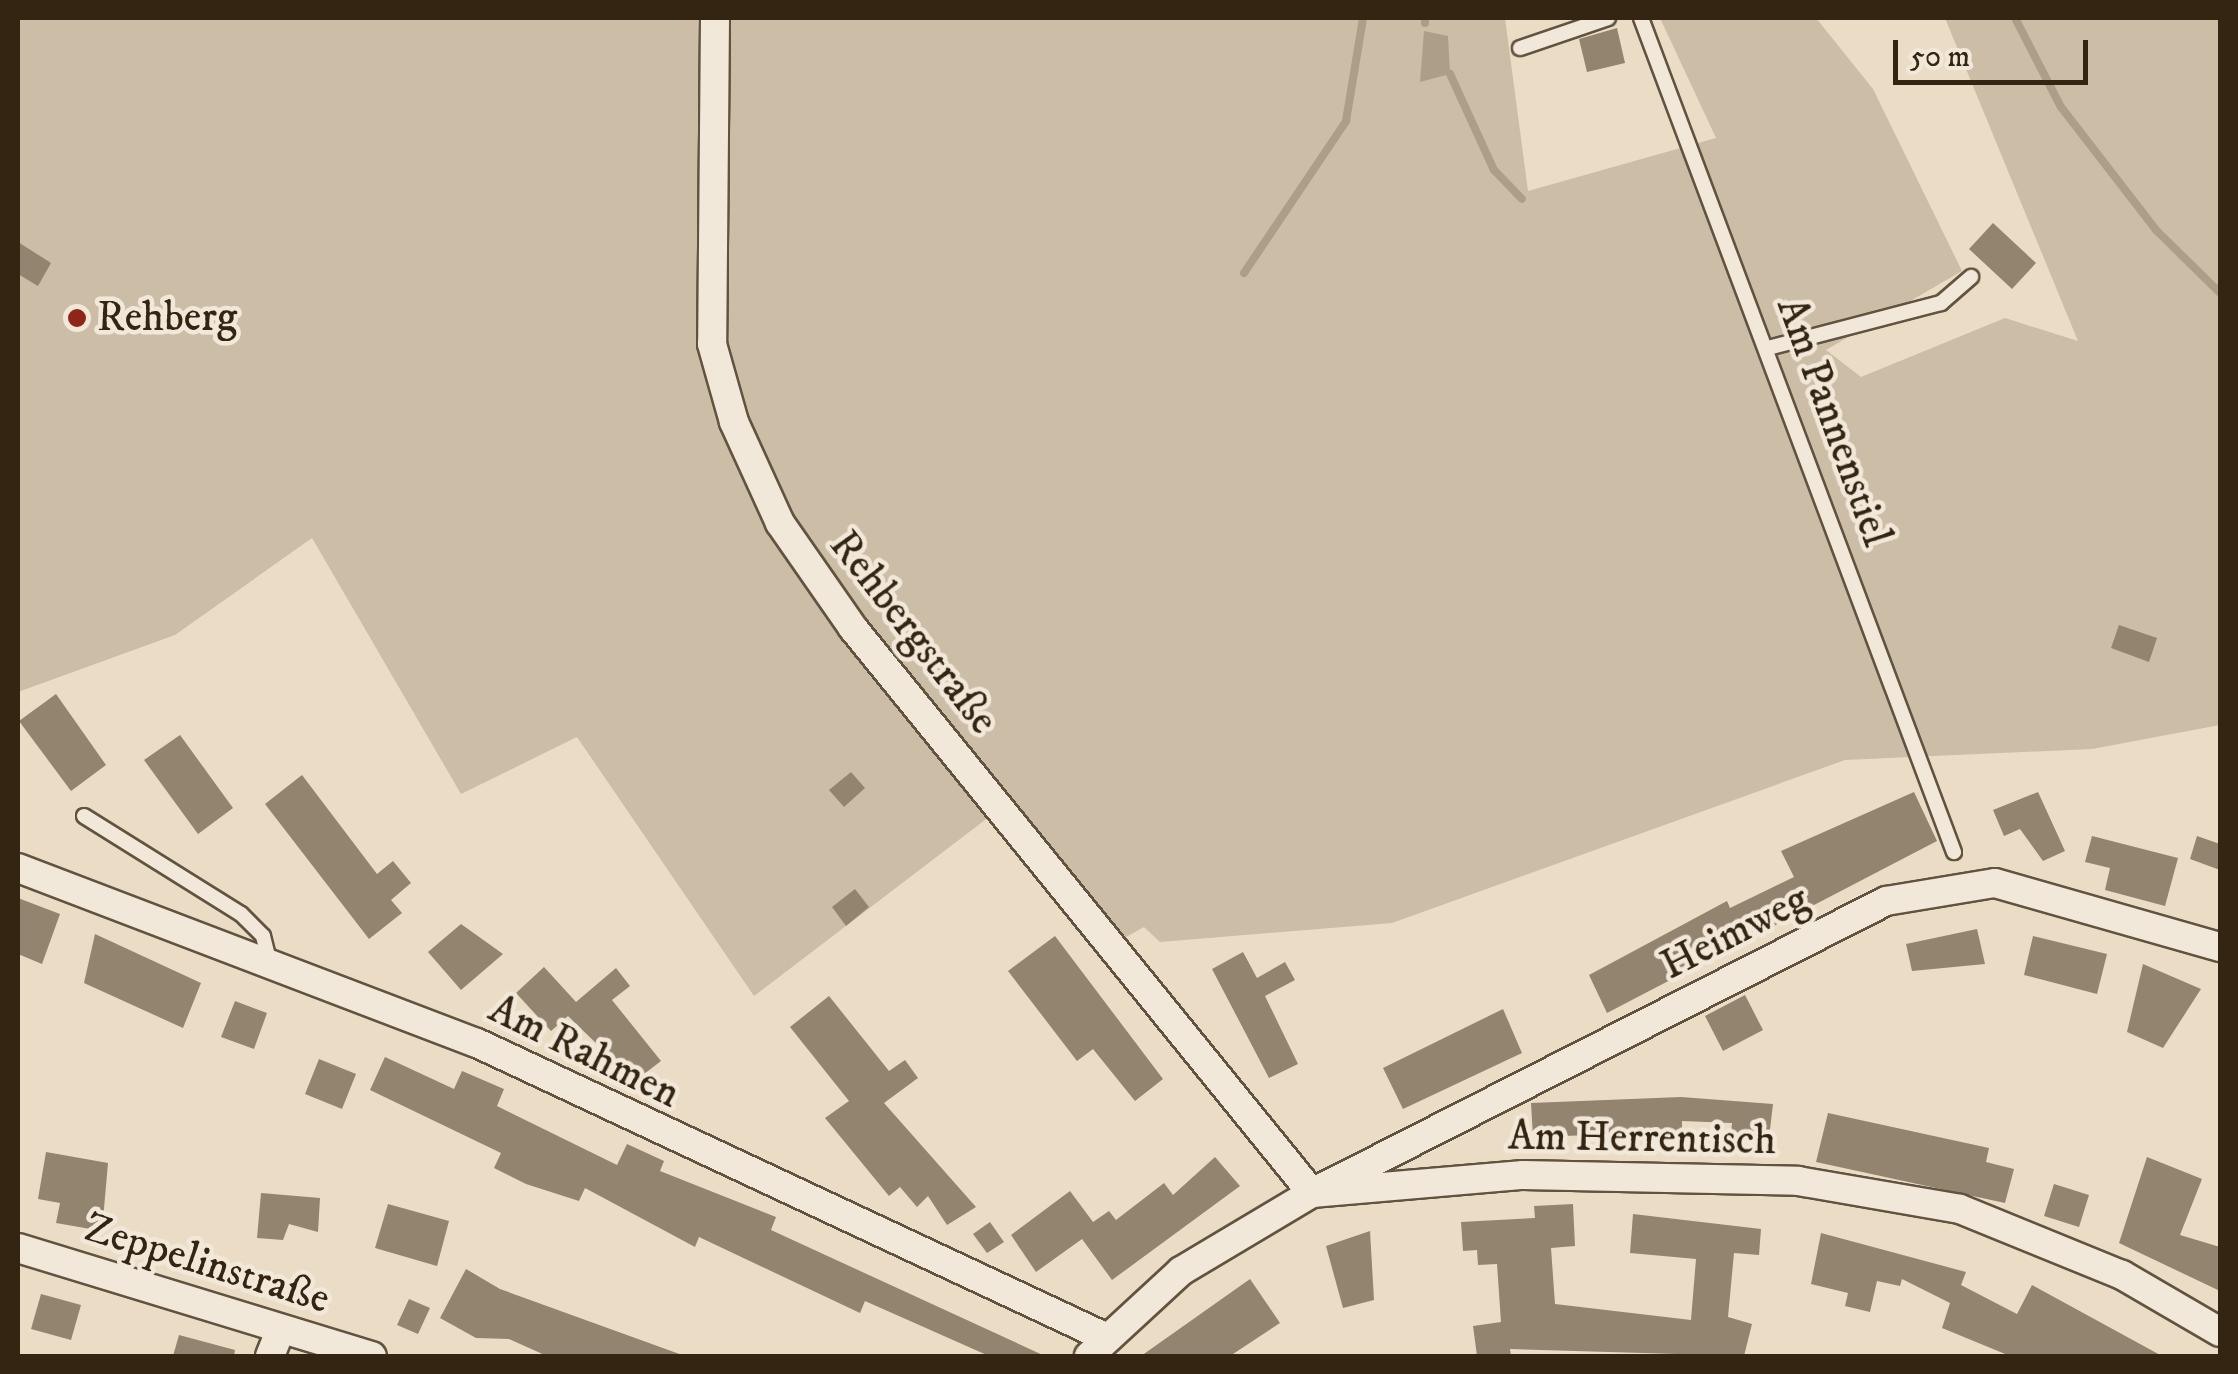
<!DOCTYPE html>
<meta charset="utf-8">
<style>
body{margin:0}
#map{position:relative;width:2238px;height:1374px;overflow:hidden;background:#ebdcc5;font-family:"IM FELL DW Pica",serif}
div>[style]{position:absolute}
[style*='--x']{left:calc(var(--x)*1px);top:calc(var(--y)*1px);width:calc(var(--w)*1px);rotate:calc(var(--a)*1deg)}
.green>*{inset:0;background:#ccbda7}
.water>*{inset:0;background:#ac9e88}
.stream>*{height:8px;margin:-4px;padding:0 4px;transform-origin:4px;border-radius:4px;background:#ac9e88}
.building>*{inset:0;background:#93846f}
.roads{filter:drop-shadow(2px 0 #61533f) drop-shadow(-2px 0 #61533f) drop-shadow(0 2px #61533f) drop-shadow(0 -2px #61533f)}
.service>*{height:14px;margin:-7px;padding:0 7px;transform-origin:7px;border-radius:7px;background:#f2e8d9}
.minor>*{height:28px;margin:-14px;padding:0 14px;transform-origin:14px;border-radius:14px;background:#f2e8d9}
.dots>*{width:28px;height:28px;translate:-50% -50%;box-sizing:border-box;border:5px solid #f2e8d9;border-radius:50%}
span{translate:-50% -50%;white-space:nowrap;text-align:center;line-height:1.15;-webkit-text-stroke:9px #f2e8d9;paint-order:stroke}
.poi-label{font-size:42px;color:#332512}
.left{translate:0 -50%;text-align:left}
.street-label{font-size:42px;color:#332512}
.frame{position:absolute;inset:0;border:20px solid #332512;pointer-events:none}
.scale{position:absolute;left:1893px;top:40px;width:195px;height:45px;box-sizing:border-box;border:5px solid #332512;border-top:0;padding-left:12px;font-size:30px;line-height:35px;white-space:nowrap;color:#332512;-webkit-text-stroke:8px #f2e8d9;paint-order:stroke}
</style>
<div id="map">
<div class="green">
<div style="clip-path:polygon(18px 18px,1505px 18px,1528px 191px,1716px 138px,1660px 18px,1816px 18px,1873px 89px,1962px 271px,1826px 350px,1861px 377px,2005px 318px,2078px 341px,1945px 18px,2220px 18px,2220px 725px,2092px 749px,1845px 760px,1392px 923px,1160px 942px,1144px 927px,1117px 942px,1002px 807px,754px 996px,577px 737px,461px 794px,312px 538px,175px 635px,18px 692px)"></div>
</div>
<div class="water">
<div style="clip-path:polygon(1424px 31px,1448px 36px,1450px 74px,1420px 82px)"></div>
</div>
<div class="stream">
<div style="--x:2015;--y:18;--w:100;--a:62.7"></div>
<div style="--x:2061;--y:107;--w:157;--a:52.3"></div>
<div style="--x:2157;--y:231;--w:88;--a:44.5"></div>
<div style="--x:1425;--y:23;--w:5;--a:-90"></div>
<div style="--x:1450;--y:74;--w:106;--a:65.4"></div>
<div style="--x:1494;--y:170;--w:40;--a:46"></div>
<div style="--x:1244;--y:273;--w:183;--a:-56.1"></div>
<div style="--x:1346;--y:121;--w:104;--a:-80.6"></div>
</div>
<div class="building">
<div style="clip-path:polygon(1617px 28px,1625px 63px,1587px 72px,1579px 39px)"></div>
<div style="clip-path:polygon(1993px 223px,2036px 263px,2012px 289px,1969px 249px)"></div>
<div style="clip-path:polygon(18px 242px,51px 263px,38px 286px,18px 274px)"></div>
<div style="clip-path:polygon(2119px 625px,2157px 638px,2149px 662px,2111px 648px)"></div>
<div style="clip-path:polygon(56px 694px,106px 765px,71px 791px,19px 721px)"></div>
<div style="clip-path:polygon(180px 735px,233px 808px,198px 834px,144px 760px)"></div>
<div style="clip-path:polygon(851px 772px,865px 788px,844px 807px,829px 790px)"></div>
<div style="clip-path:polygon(302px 775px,377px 874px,393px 861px,411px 883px,391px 900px,402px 913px,369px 939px,265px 804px)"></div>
<div style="clip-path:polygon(1914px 792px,1937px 841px,1607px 1013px,1589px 975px,1727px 901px,1730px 908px,1794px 877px,1781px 851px)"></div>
<div style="clip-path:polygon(2038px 792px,2065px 851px,2043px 861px,2020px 829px,2004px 836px,1993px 810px)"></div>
<div style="clip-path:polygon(2092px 836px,2178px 858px,2165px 906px,2105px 890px,2110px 868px,2085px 862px)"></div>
<div style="clip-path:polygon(2197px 836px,2220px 844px,2220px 870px,2190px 859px)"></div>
<div style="clip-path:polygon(855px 889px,869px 907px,846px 926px,832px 907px)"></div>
<div style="clip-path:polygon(18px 898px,60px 914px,42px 964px,18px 954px)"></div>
<div style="clip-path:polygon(461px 924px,503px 954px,461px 990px,428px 952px)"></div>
<div style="clip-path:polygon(1977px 929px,1985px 964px,1912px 971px,1906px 944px)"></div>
<div style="clip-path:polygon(95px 934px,201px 983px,183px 1028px,84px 983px)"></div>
<div style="clip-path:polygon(1055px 936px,1163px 1079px,1135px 1101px,1093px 1049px,1077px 1061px,1008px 971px)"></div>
<div style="clip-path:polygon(2033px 936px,2107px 954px,2097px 994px,2024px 975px)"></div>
<div style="clip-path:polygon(1243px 952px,1257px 978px,1285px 962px,1295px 980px,1265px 996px,1298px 1064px,1269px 1078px,1212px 969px)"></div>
<div style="clip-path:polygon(2143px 964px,2201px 989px,2163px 1048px,2127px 1032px)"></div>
<div style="clip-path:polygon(544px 967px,576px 1002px,616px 968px,630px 986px,612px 1000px,661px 1061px,635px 1081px,568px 1016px,551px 1031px,516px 993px)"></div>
<div style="clip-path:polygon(1745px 995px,1763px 1030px,1723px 1051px,1705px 1016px)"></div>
<div style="clip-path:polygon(829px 996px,889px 1071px,905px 1060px,918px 1078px,884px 1103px,976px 1207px,947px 1225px,928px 1196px,917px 1207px,900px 1187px,889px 1196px,825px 1118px,849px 1101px,790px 1027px)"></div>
<div style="clip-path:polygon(235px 1001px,267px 1013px,254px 1049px,221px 1037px)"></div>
<div style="clip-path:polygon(1503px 1009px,1522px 1053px,1403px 1109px,1383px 1068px)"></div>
<div style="clip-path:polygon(385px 1057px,454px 1089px,462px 1071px,504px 1089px,497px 1106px,617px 1165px,627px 1144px,664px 1161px,660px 1171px,776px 1217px,771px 1230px,1045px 1356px,989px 1356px,865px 1301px,860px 1313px,699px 1237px,695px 1247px,585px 1188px,579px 1201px,526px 1184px,494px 1168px,501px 1153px,370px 1090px)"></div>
<div style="clip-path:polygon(319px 1059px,356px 1074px,342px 1109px,305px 1094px)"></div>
<div style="clip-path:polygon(1681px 1097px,1773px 1104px,1769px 1138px,1731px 1133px,1732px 1123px,1682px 1121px,1682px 1132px,1533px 1137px,1531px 1103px)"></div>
<div style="clip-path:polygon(1828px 1113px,1989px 1148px,1986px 1162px,2014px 1169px,2005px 1203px,1816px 1162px)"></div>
<div style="clip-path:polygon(46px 1152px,108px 1163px,102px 1231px,56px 1223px,60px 1203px,38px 1199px)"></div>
<div style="clip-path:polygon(1215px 1157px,1240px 1186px,1112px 1280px,1082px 1239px,1036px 1272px,1011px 1235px,1070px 1191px,1093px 1222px,1109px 1211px,1116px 1220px,1164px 1183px,1173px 1195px)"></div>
<div style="clip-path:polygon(2147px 1157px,2202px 1179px,2180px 1235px,2220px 1247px,2220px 1291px,2119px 1243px)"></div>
<div style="clip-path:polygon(2054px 1184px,2089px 1195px,2079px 1227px,2044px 1216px)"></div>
<div style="clip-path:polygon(261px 1193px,320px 1198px,318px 1232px,289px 1224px,283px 1240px,257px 1238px)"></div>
<div style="clip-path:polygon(388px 1204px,449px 1221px,437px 1266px,375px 1248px)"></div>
<div style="clip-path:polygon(1573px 1204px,1575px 1246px,1551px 1248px,1555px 1304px,1691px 1320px,1696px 1259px,1630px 1253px,1633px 1214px,1761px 1229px,1759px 1255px,1734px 1253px,1728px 1317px,1752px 1324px,1744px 1356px,1510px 1349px,1511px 1356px,1477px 1356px,1473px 1326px,1501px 1322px,1497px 1264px,1478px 1265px,1477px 1250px,1463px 1251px,1461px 1222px,1535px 1218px,1534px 1206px)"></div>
<div style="clip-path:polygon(990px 1222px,1004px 1242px,987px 1253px,973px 1234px)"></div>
<div style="clip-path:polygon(1370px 1231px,1374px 1300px,1343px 1308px,1326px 1246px)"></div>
<div style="clip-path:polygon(1821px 1233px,1966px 1272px,1961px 1285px,2017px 1314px,2032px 1285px,2162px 1356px,2010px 1356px,1942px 1328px,1950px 1303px,1902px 1279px,1900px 1286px,1877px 1281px,1870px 1312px,1845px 1306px,1848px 1293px,1811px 1284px)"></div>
<div style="clip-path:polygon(466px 1269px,500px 1289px,685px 1356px,547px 1356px,509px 1339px,476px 1338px,440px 1318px)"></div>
<div style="clip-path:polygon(1250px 1279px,1280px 1323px,1230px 1356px,1141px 1356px)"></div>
<div style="clip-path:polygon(41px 1294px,81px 1305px,71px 1340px,31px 1329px)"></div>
<div style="clip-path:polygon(409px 1299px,430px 1308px,418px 1334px,397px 1325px)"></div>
<div style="clip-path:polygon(179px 1335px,235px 1350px,234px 1356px,173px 1356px)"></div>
</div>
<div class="roads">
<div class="service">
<div style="--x:1641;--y:18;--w:891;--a:69.43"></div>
<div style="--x:1520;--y:48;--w:93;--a:-18.8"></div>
<div style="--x:1768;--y:348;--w:179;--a:-14.6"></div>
<div style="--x:1941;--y:303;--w:40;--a:-41"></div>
<div style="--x:84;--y:816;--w:185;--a:32"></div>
<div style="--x:241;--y:914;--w:31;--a:45"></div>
<div style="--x:263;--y:936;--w:30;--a:76"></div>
</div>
<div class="minor">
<div style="--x:715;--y:18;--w:326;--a:90.5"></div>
<div style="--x:712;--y:344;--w:81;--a:74.2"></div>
<div style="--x:734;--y:422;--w:111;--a:65.5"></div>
<div style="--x:780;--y:523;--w:128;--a:55.2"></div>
<div style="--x:853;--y:628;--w:728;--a:50.91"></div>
<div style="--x:1312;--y:1193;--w:644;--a:-26.96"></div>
<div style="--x:1886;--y:901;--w:110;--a:-9.4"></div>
<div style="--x:1995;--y:883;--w:234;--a:15.9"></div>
<div style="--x:18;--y:868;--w:491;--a:20.9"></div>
<div style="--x:477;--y:1043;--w:693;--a:25.09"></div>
<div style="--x:18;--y:1248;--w:370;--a:17"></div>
<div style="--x:270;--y:1356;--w:29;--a:-68"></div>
<div style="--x:1089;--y:1356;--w:125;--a:-42.7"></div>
<div style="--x:1181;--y:1271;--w:152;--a:-30.8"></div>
<div style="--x:1312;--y:1193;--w:212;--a:-4.9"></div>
<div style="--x:1523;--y:1175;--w:275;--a:1.2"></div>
<div style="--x:1798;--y:1181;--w:164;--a:9.8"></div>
<div style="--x:1960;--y:1209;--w:175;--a:22.2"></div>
<div style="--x:2122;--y:1275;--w:113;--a:30.2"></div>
</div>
</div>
<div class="dots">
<div style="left:77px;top:318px;background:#8f2418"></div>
</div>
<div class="poi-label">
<span class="left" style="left:97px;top:318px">Rehberg</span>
</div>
<div class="street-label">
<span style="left:1833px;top:422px;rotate:70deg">Am Pannenstiel</span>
<span style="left:913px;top:633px;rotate:52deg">Rehbergstraße</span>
<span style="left:1735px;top:933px;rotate:-27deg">Heimweg</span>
<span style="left:584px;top:1052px;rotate:26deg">Am Rahmen</span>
<span style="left:1642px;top:1139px;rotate:1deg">Am Herrentisch</span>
<span style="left:207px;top:1264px;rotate:17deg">Zeppelinstraße</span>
</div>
<div class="frame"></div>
<div class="scale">50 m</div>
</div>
